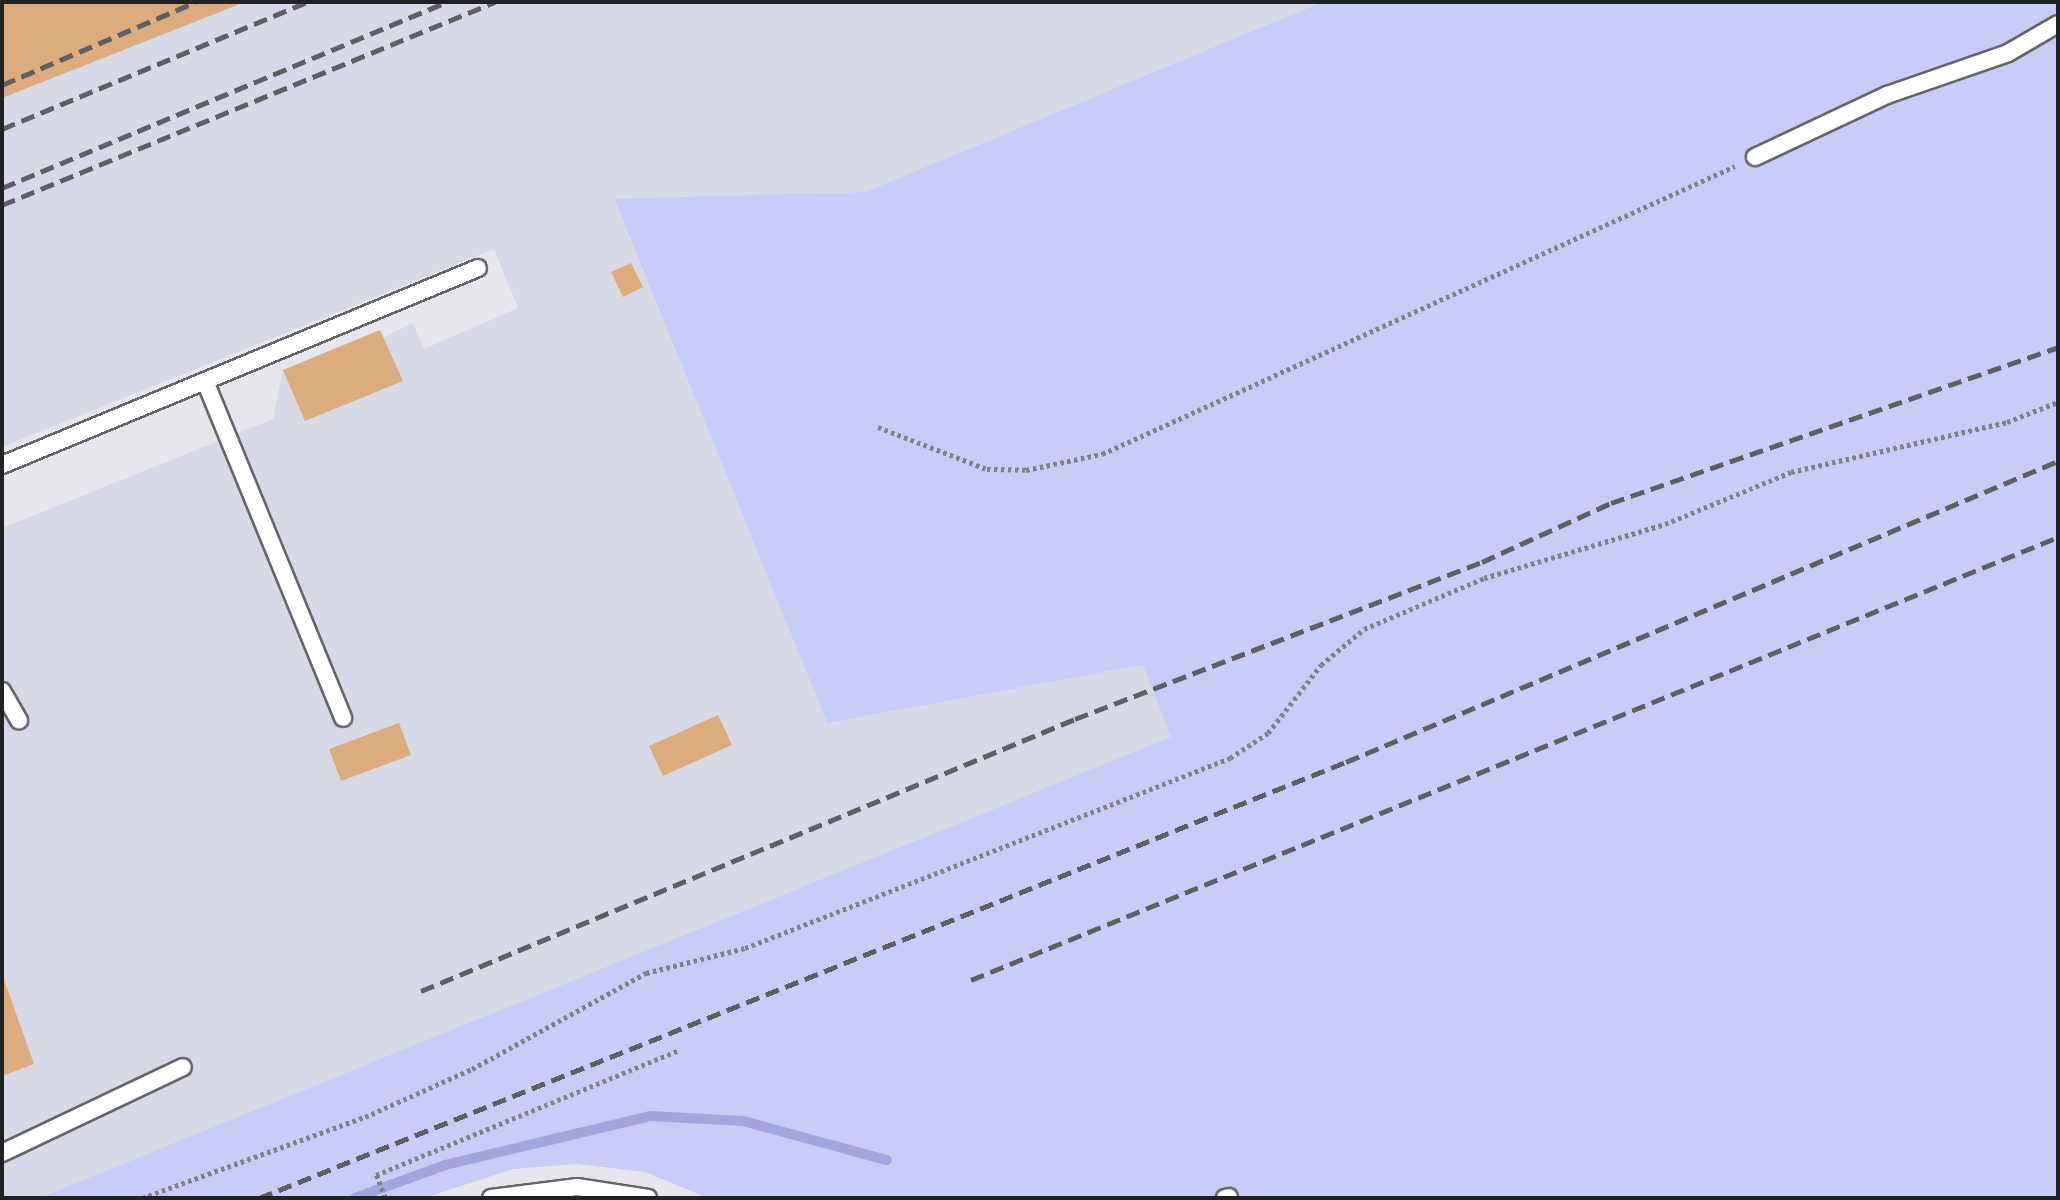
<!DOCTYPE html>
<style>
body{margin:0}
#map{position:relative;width:2060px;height:1200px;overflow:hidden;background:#e6e6ec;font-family:Montserrat,sans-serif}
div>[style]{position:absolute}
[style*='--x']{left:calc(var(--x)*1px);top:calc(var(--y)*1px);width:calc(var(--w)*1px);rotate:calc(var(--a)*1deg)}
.built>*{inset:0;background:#d8d9e6}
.green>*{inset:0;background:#c9ccf6}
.stream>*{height:10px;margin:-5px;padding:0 5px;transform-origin:5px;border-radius:5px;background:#a3a5df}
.building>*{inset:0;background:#ddac7e}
.path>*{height:4.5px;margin-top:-2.25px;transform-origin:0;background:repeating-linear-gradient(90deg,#818185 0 3.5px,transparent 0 7px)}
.roads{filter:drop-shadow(2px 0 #646469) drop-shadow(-2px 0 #646469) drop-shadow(0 2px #646469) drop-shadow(0 -2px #646469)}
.service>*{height:16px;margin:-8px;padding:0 8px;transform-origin:8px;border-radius:8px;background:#fff}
.rail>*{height:5px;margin-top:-2.5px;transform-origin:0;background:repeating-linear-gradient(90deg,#5f5f62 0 14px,transparent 0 21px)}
span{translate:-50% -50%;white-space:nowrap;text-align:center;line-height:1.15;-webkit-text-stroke:5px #fff;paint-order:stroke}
.frame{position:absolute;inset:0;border:4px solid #222224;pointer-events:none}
</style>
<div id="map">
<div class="built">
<div style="clip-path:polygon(2px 2px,1322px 2px,865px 192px,614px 200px,827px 723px,1143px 665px,1172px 737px,351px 1075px,39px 1198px,2px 1198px,2px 528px,273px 419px,283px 370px,380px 330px,384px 337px,413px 323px,424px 349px,518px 308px,494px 249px,2px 447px)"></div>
</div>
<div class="green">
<div style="clip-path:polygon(1322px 2px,2058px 2px,2058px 1198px,708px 1198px,645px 1172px,577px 1164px,513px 1169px,424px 1198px,39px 1198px,1171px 737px,1143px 665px,827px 723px,614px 199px,865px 192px)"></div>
</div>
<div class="stream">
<div style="--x:355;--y:1198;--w:96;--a:-20.1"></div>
<div style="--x:445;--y:1165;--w:211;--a:-13.4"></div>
<div style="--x:650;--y:1116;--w:93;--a:3.1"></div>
<div style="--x:743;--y:1121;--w:149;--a:15.2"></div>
</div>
<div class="building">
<div style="clip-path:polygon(2px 2px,245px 2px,2px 98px)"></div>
<div style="clip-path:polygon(631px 263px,643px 287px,623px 297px,611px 272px)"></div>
<div style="clip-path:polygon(380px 330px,403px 381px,305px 421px,283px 370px)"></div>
<div style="clip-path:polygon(718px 715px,732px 745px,663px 776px,649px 746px)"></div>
<div style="clip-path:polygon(399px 723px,411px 755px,341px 781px,329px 749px)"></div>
<div style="clip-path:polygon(2px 974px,34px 1064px,2px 1076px)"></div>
</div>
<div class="path">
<div style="--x:878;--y:427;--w:117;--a:21.1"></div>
<div style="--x:987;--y:469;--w:39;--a:1"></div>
<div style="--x:1026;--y:470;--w:78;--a:-11.9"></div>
<div style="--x:1102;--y:454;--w:695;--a:-24.46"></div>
<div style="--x:142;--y:1198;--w:237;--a:-20"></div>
<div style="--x:365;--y:1117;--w:117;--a:-24.2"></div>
<div style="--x:472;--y:1069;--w:199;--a:-28.9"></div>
<div style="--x:646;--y:973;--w:102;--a:-14.2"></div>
<div style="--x:745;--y:948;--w:521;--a:-21.39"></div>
<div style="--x:1230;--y:758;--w:45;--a:-33.3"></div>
<div style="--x:1268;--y:733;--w:86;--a:-52.1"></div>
<div style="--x:1321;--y:665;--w:56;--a:-39.9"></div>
<div style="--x:1364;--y:629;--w:130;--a:-23"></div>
<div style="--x:1484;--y:578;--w:189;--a:-16.6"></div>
<div style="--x:1665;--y:524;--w:136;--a:-22.4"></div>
<div style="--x:1791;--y:472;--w:222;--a:-13"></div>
<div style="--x:2007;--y:422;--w:55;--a:-21.4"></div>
<div style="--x:385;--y:1198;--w:25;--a:-111"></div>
<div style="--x:376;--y:1175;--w:328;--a:-22.4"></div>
</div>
<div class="roads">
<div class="service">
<div style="--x:1755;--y:157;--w:146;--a:-25.2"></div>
<div style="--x:1887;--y:95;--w:128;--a:-19.1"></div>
<div style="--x:2008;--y:53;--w:58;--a:-30.1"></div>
<div style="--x:205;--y:381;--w:364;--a:67.7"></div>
<div style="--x:2;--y:465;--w:515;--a:-22.48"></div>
<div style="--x:2;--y:691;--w:34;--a:60"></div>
<div style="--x:2;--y:1153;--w:200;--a:-25.4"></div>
<div style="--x:491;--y:1198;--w:87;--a:-7.3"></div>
<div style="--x:577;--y:1187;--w:72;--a:8.8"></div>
<div style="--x:1225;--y:1198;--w:4;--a:-14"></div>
</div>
</div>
<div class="rail">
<div style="--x:2;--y:85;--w:211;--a:-23.2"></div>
<div style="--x:2;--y:129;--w:330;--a:-22.6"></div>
<div style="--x:2;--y:188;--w:481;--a:-22.7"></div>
<div style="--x:2;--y:205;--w:533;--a:-22.38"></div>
<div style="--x:971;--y:980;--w:1174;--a:-22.17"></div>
<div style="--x:421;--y:991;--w:708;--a:-22.58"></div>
<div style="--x:1075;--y:719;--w:436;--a:-21.1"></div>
<div style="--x:1482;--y:562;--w:142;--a:-24.6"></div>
<div style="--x:1611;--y:503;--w:473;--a:-19.2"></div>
<div style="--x:259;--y:1198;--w:1171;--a:-21.86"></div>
<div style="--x:1346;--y:762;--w:773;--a:-22.92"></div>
</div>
<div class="frame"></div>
</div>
